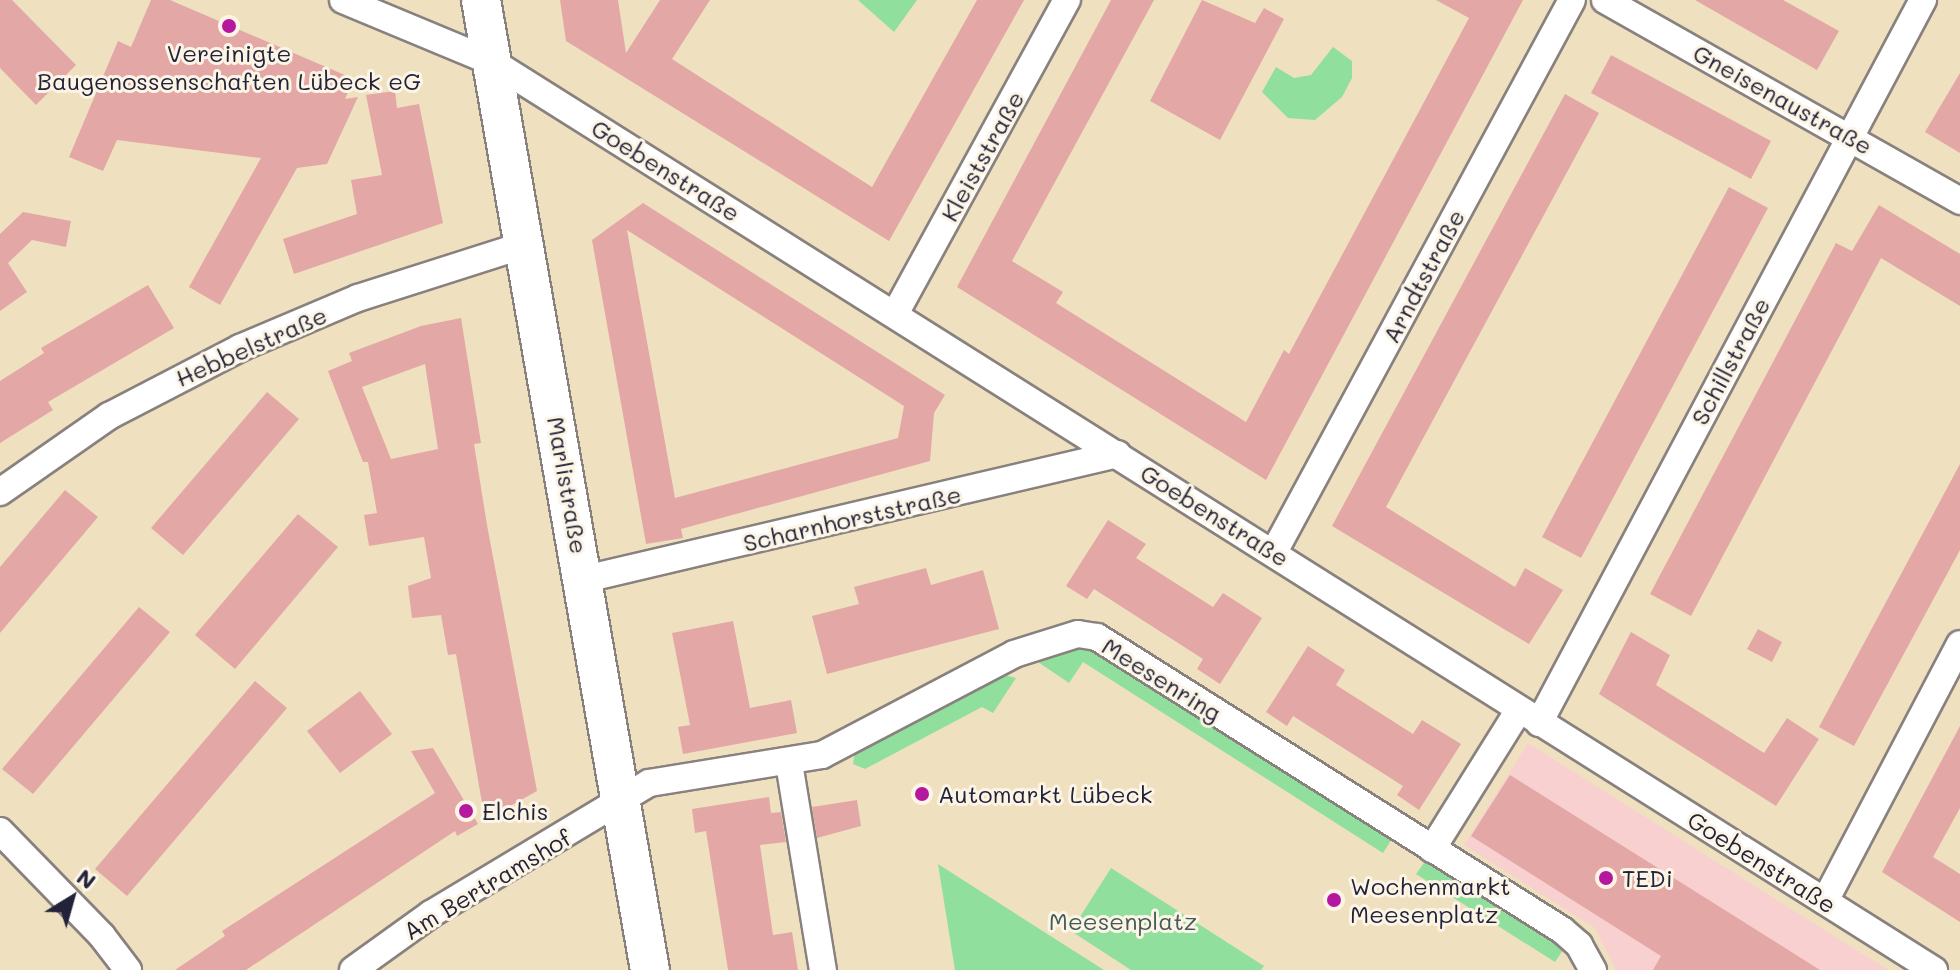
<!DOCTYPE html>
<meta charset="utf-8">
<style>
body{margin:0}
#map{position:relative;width:1960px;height:970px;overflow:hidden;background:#efe0c0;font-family:Mali,sans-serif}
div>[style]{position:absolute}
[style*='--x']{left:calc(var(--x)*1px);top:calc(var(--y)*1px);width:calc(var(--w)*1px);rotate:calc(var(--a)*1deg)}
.built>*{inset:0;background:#f7d0cf}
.green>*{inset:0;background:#90df9d}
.building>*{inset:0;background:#e3a8a5}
.roads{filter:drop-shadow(2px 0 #88817e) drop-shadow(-2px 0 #88817e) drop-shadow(0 2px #88817e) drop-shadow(0 -2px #88817e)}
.minor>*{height:26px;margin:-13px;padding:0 13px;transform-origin:13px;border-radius:13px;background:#fff}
.secondary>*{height:38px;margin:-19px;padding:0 19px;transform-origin:19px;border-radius:19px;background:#fff}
.dots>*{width:22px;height:22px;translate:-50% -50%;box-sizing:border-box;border:4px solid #fcf5e5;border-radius:50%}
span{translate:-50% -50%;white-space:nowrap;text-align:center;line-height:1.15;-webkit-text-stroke:6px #fcf5e5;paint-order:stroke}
.poi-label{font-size:24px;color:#22223b}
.left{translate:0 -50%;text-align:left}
.street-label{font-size:24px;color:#22223b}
.park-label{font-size:24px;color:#435b58}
.north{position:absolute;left:32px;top:858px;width:80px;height:80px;-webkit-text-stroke:6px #fcf5e5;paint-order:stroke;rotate:37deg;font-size:22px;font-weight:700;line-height:32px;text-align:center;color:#22223b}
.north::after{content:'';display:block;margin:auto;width:28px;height:36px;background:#22223b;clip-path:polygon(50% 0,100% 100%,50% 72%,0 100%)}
</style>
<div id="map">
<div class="built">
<div style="clip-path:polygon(1528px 743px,1888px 970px,1616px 970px,1595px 928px,1464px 845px)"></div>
</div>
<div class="green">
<div style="clip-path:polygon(858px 0,917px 0,894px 32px)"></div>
<div style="clip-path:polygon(1333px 47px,1352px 61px,1352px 78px,1342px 97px,1315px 120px,1288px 118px,1262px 92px,1276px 67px,1294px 78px,1311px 75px)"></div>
<div style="clip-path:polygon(1078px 645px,1093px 647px,1393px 837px,1383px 853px,1083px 662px,1069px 683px,1038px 662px)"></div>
<div style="clip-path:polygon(1000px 674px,1016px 678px,993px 713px,982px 707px,865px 769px,853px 764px,855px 752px)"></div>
<div style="clip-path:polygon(1426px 860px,1565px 947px,1555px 962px,1416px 874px)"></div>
<div style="clip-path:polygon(938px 864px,1063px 944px,1104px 970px,955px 970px)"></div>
<div style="clip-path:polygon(1111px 868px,1264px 966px,1261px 970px,1131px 970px,1071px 931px)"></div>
</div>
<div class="building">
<div style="clip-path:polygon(0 0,12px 0,76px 65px,36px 105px,0 68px)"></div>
<div style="clip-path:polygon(151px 0,170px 0,354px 79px,345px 99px,358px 97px,327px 164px,297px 168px,220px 305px,189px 287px,261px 158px,117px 140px,103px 171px,69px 157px,118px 41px,131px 47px)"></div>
<div style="clip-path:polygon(560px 0,618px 0,626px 53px,660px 0,710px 0,672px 59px,872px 187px,977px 0,1024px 0,889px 241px,566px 41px)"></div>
<div style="clip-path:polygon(1111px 0,1154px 0,1012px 261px,1063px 292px,1056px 303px,1246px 422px,1284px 350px,1289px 354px,1469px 18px,1436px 0,1523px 0,1266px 480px,957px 287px)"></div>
<div style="clip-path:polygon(1202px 0,1255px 23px,1264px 8px,1284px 19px,1220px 140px,1150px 101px)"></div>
<div style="clip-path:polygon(1695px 0,1783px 0,1839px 31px,1817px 70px)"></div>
<div style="clip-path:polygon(1611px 55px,1771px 141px,1751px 179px,1591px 93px)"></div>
<div style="clip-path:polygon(1960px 73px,1960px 153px,1925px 132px)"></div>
<div style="clip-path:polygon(395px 91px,397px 108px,419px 104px,443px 223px,294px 274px,283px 239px,357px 214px,351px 180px,382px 175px,366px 95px)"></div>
<div style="clip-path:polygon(1565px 94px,1599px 113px,1386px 507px,1515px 587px,1525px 568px,1563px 590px,1529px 644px,1332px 526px)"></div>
<div style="clip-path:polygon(1729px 187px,1768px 208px,1581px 558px,1542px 537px)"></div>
<div style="clip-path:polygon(evenodd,643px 203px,945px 395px,934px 413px,930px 461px,681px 529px,683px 538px,646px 544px,592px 240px,643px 203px,627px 230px,904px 406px,898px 438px,675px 498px,627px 230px)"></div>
<div style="clip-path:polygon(1879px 205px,1960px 254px,1960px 306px,1881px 258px,1691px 616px,1650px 594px,1836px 243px,1852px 251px)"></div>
<div style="clip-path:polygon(23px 212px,71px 221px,66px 247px,32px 240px,8px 263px,27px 292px,0 311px,0 234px)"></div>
<div style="clip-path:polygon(148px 285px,174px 328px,48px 402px,53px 410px,0 443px,0 381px,44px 353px,41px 348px)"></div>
<div style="clip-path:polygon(evenodd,461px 318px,481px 443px,474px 444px,487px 525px,537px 791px,485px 820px,456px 654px,448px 655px,441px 615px,412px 618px,408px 586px,431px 578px,424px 537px,369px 546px,364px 515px,377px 513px,368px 462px,363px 462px,328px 371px,352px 361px,349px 353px,421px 326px,461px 318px,425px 364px,438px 449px,391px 459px,362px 387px,425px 364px)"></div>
<div style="clip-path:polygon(267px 392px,299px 419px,183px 555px,151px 528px)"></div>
<div style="clip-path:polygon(1960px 464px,1960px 550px,1854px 746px,1819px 727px)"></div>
<div style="clip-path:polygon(65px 490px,98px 517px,0 633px,0 567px)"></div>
<div style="clip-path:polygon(298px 514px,338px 547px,235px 669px,195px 635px)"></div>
<div style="clip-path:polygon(1108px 520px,1146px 544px,1136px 558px,1213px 607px,1223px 593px,1262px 618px,1220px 684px,1197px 669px,1203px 659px,1094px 589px,1087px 599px,1066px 586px)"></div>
<div style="clip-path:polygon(926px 568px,931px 585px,983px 570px,999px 629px,827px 674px,812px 616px,859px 604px,854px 587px)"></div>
<div style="clip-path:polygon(139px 607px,170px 632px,33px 794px,2px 769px)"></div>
<div style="clip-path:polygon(733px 621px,750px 708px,791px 700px,797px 733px,683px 754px,678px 727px,690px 725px,672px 633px)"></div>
<div style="clip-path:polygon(1758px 629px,1782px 642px,1772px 662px,1747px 649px)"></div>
<div style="clip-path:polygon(1631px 632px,1670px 655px,1656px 685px,1764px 753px,1787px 718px,1819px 739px,1776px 806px,1599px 694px)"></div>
<div style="clip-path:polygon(1308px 646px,1345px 670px,1336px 685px,1413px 734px,1422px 720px,1461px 744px,1419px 810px,1397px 795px,1403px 786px,1293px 716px,1287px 726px,1266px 712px)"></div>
<div style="clip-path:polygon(255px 681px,287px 708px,127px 896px,95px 869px)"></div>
<div style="clip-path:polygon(360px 691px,392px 734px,340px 773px,307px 731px)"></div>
<div style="clip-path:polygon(1960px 726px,1960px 808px,1933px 857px,1960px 874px,1960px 922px,1882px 872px)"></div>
<div style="clip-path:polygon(433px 748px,478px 824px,457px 836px,455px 831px,246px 970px,175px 970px,225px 936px,222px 931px,435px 793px,411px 751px)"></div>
<div style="clip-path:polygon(1510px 775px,1669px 875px,1820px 970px,1653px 970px,1661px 956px,1471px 836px)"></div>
<div style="clip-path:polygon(769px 797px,771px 813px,781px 812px,786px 842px,760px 845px,773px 935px,792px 932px,798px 970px,728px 970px,706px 831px,695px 833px,692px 809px)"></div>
<div style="clip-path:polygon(857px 800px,861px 826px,817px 838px,812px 807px)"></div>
</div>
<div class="roads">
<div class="minor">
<div style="--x:343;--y:0;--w:164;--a:22.6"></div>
<div style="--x:494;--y:63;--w:1702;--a:32.21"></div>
<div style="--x:1605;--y:0;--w:408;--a:29.5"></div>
<div style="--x:896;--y:312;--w:356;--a:-61.3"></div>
<div style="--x:0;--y:492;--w:133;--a:-34.9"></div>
<div style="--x:109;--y:416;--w:148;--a:-27.4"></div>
<div style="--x:240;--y:348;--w:128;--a:-23"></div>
<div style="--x:358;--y:298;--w:174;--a:-17.7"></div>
<div style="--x:1274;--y:552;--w:627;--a:-61.64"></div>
<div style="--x:585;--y:579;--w:547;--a:-13.2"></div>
<div style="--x:1539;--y:723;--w:819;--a:-62.03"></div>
<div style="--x:789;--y:763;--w:210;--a:80.7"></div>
<div style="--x:0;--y:831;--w:146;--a:45.8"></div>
<div style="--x:102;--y:936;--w:43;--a:52.6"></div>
<div style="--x:1432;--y:849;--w:164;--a:-58"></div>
<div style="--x:1825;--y:901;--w:290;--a:-62.3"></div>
<div style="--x:353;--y:970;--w:96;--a:-35.7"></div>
<div style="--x:431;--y:914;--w:254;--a:-31"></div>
<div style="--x:649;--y:783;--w:175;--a:-9.2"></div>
<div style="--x:822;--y:755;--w:217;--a:-27.7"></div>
<div style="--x:1014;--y:654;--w:67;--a:-17.4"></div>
<div style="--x:1078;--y:634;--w:19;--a:9"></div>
<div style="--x:1097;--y:637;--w:550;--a:32.22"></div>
<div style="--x:1562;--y:930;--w:23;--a:41"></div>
<div style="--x:1579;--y:945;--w:29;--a:61"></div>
</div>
<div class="secondary">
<div style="--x:481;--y:0;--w:985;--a:80.12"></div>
</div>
</div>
<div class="dots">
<div style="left:229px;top:26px;background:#b5179e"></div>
<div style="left:922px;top:794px;background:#b5179e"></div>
<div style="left:466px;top:811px;background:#b5179e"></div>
<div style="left:1606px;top:878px;background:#b5179e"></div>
<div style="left:1334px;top:900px;background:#b5179e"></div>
</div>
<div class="poi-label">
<span style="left:229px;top:67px">Vereinigte<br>Baugenossenschaften Lübeck eG</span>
<span class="left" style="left:938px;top:794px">Automarkt Lübeck</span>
<span class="left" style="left:482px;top:811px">Elchis</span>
<span class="left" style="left:1622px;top:878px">TEDi</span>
<span class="left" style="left:1350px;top:900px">Wochenmarkt<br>Meesenplatz</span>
</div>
<div class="street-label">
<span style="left:1783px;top:99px;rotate:29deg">Gneisenaustraße</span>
<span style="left:982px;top:156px;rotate:-61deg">Kleiststraße</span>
<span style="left:666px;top:170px;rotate:32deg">Goebenstraße</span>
<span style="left:1423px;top:276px;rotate:-62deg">Arndtstraße</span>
<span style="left:251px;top:346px;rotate:-24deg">Hebbelstraße</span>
<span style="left:1730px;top:361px;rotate:-62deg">Schillstraße</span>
<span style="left:568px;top:485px;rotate:80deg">Marlistraße</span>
<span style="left:1215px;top:515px;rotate:32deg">Goebenstraße</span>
<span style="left:852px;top:518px;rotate:-13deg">Scharnhorststraße</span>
<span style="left:1162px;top:679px;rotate:32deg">Meesenring</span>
<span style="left:1762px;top:862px;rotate:32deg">Goebenstraße</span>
<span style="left:487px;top:884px;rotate:-31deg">Am Bertramshof</span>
</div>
<div class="park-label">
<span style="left:1123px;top:921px">Meesenplatz</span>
</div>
<div class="north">N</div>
</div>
